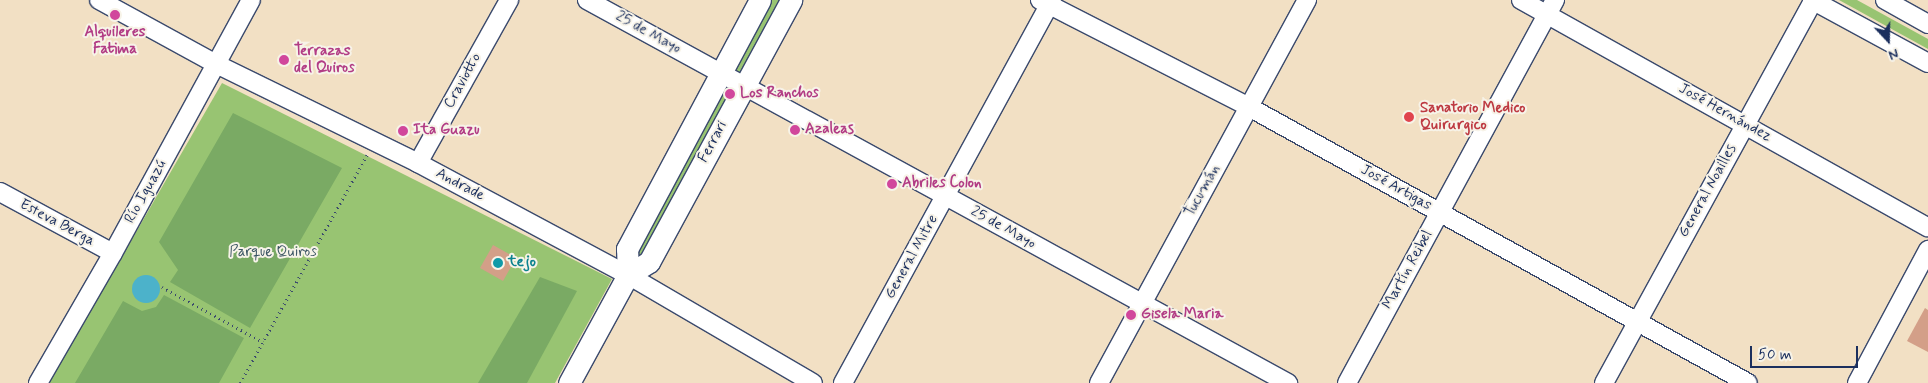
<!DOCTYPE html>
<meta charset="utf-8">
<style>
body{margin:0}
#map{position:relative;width:1928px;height:383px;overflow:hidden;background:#f2e0c4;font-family:Mynerve,sans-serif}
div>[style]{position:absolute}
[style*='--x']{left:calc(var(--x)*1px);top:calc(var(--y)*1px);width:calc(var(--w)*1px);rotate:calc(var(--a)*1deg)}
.green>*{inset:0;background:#98c472}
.forest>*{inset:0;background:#7aaa64}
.water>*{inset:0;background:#4cb2ca}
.round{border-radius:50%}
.building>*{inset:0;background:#d39f88}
.path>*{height:2.5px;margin-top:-1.25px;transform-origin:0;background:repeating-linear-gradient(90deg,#3b4a6d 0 1px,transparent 0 5px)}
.roads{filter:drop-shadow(1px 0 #3b4a6d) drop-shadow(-1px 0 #3b4a6d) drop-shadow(0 1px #3b4a6d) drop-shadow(0 -1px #3b4a6d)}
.minor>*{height:18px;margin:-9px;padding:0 9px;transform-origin:9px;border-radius:9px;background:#fff}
.major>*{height:21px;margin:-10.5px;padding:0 10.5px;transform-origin:10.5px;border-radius:10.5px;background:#fff}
.dots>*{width:14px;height:14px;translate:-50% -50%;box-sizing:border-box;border:2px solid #f7f3e8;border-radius:50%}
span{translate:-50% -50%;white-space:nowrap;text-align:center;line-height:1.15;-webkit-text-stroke:4px #f7f3e8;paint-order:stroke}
.hotel-label{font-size:15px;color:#b23c85;font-weight:700}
.left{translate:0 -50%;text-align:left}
.street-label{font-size:15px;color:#1b2f5e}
.health-label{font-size:15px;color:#be3a42;font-weight:700}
.park-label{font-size:15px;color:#3a5463}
.culture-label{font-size:15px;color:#0d838f;font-weight:700}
.north{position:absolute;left:1863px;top:15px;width:50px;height:50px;-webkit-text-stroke:4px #f7f3e8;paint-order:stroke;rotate:159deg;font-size:14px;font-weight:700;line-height:20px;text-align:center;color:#1b2f5e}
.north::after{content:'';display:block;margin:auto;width:18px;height:22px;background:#1b2f5e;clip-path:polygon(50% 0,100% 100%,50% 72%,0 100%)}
.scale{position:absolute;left:1750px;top:346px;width:108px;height:22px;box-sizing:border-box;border:2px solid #1b2f5e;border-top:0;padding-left:6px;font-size:15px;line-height:18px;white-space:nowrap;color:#1b2f5e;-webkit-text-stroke:4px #f7f3e8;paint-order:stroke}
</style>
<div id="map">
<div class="green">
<div style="clip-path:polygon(768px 0,781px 0,740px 75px,730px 69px)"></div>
<div style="clip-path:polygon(1839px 0,1857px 0,1928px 39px,1928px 49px)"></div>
<div style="clip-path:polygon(222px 83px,612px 279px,555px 383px,49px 383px)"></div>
<div style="clip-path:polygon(719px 92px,729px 97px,637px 267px,627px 262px)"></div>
</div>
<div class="forest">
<div style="clip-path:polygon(233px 113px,342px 168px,250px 328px,170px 282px,178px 270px,159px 242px)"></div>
<div style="clip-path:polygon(540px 277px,577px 291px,527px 383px,478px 383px)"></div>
<div style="clip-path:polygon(164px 295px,244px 338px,219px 383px,75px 383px,123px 301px,142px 311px,156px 307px)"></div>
</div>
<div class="water">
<div class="round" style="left:132px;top:275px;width:28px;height:28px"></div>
</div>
<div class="building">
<div style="clip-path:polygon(493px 245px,516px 258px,503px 281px,480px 268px)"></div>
<div style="clip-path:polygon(1925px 308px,1928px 310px,1928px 352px,1907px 341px)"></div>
</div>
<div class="path">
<div style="--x:162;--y:287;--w:115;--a:28.6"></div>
<div style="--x:240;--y:383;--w:261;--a:-60.9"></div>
</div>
<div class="roads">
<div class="minor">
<div style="--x:99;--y:0;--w:133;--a:28.7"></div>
<div style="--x:216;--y:64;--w:225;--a:26.1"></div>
<div style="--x:418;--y:163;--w:238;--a:28.1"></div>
<div style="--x:628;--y:275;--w:214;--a:30.3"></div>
<div style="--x:587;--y:0;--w:799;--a:28.65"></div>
<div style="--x:1040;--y:0;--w:235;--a:27.1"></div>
<div style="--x:1249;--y:107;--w:570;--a:28.95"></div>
<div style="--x:1521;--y:0;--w:466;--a:29.2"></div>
<div style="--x:1812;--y:0;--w:132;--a:28.5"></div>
<div style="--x:1885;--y:0;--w:49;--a:29.2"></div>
<div style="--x:418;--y:163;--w:187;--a:-60.8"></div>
<div style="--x:0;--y:192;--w:128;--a:28.4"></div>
<div style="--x:38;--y:383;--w:150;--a:-60"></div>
<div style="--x:113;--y:253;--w:288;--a:-61.4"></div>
<div style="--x:843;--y:383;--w:436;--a:-61.4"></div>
<div style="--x:1099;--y:383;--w:436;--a:-61.5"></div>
<div style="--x:1347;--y:383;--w:436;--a:-61.5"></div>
<div style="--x:1604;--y:383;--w:437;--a:-61.3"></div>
<div style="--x:1857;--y:383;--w:151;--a:-61.9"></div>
</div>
<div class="major">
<div style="--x:628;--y:275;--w:25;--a:-32"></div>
<div style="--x:649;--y:262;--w:298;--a:-61.5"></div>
<div style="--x:569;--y:383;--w:123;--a:-61.4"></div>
<div style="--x:628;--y:275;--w:26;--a:-92"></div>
<div style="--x:627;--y:249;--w:282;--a:-61.9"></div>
</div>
</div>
<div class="dots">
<div style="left:115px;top:15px;background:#d1479c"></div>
<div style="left:284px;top:60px;background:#d1479c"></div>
<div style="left:730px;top:94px;background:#d1479c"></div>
<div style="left:1409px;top:117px;background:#e0444e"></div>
<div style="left:795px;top:130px;background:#d1479c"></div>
<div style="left:403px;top:131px;background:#d1479c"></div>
<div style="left:892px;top:184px;background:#d1479c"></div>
<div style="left:498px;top:263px;background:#0f9aa8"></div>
<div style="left:1131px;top:315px;background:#d1479c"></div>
</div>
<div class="hotel-label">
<span style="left:115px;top:41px">Alquileres<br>Fatima</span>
<span class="left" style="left:294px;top:60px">Terrazas<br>del Quiros</span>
<span class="left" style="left:740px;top:94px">Los Ranchos</span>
<span class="left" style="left:805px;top:130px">Azaleas</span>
<span class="left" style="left:413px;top:131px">Ita Guazu</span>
<span class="left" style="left:902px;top:184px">Abriles Colon</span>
<span class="left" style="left:1141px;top:315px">Gisela Maria</span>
</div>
<div class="street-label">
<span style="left:648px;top:33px;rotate:29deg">25 de Mayo</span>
<span style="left:463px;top:81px;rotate:-61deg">Craviotto</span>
<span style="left:1725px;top:113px;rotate:29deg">José Hernández</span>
<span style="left:713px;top:142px;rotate:-62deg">Ferrari</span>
<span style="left:460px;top:185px;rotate:28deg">Andrade</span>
<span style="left:1396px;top:188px;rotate:29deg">José Artigas</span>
<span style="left:1203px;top:191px;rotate:-61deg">Tucumán</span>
<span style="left:1708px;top:191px;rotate:-61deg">General Noailles</span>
<span style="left:146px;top:192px;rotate:-61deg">Río Iguazú</span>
<span style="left:57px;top:223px;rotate:28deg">Esteva Berga</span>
<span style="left:1003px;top:228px;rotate:29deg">25 de Mayo</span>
<span style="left:912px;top:257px;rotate:-61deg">General Mitre</span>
<span style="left:1408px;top:270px;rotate:-61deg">Martín Reibel</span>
</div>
<div class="health-label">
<span class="left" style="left:1420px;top:117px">Sanatorio Medico<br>Quirurgico</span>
</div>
<div class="park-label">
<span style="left:273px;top:253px">Parque Quiros</span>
</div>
<div class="culture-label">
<span class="left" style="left:508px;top:263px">tejo</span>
</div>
<div class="north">N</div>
<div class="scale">50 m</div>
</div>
